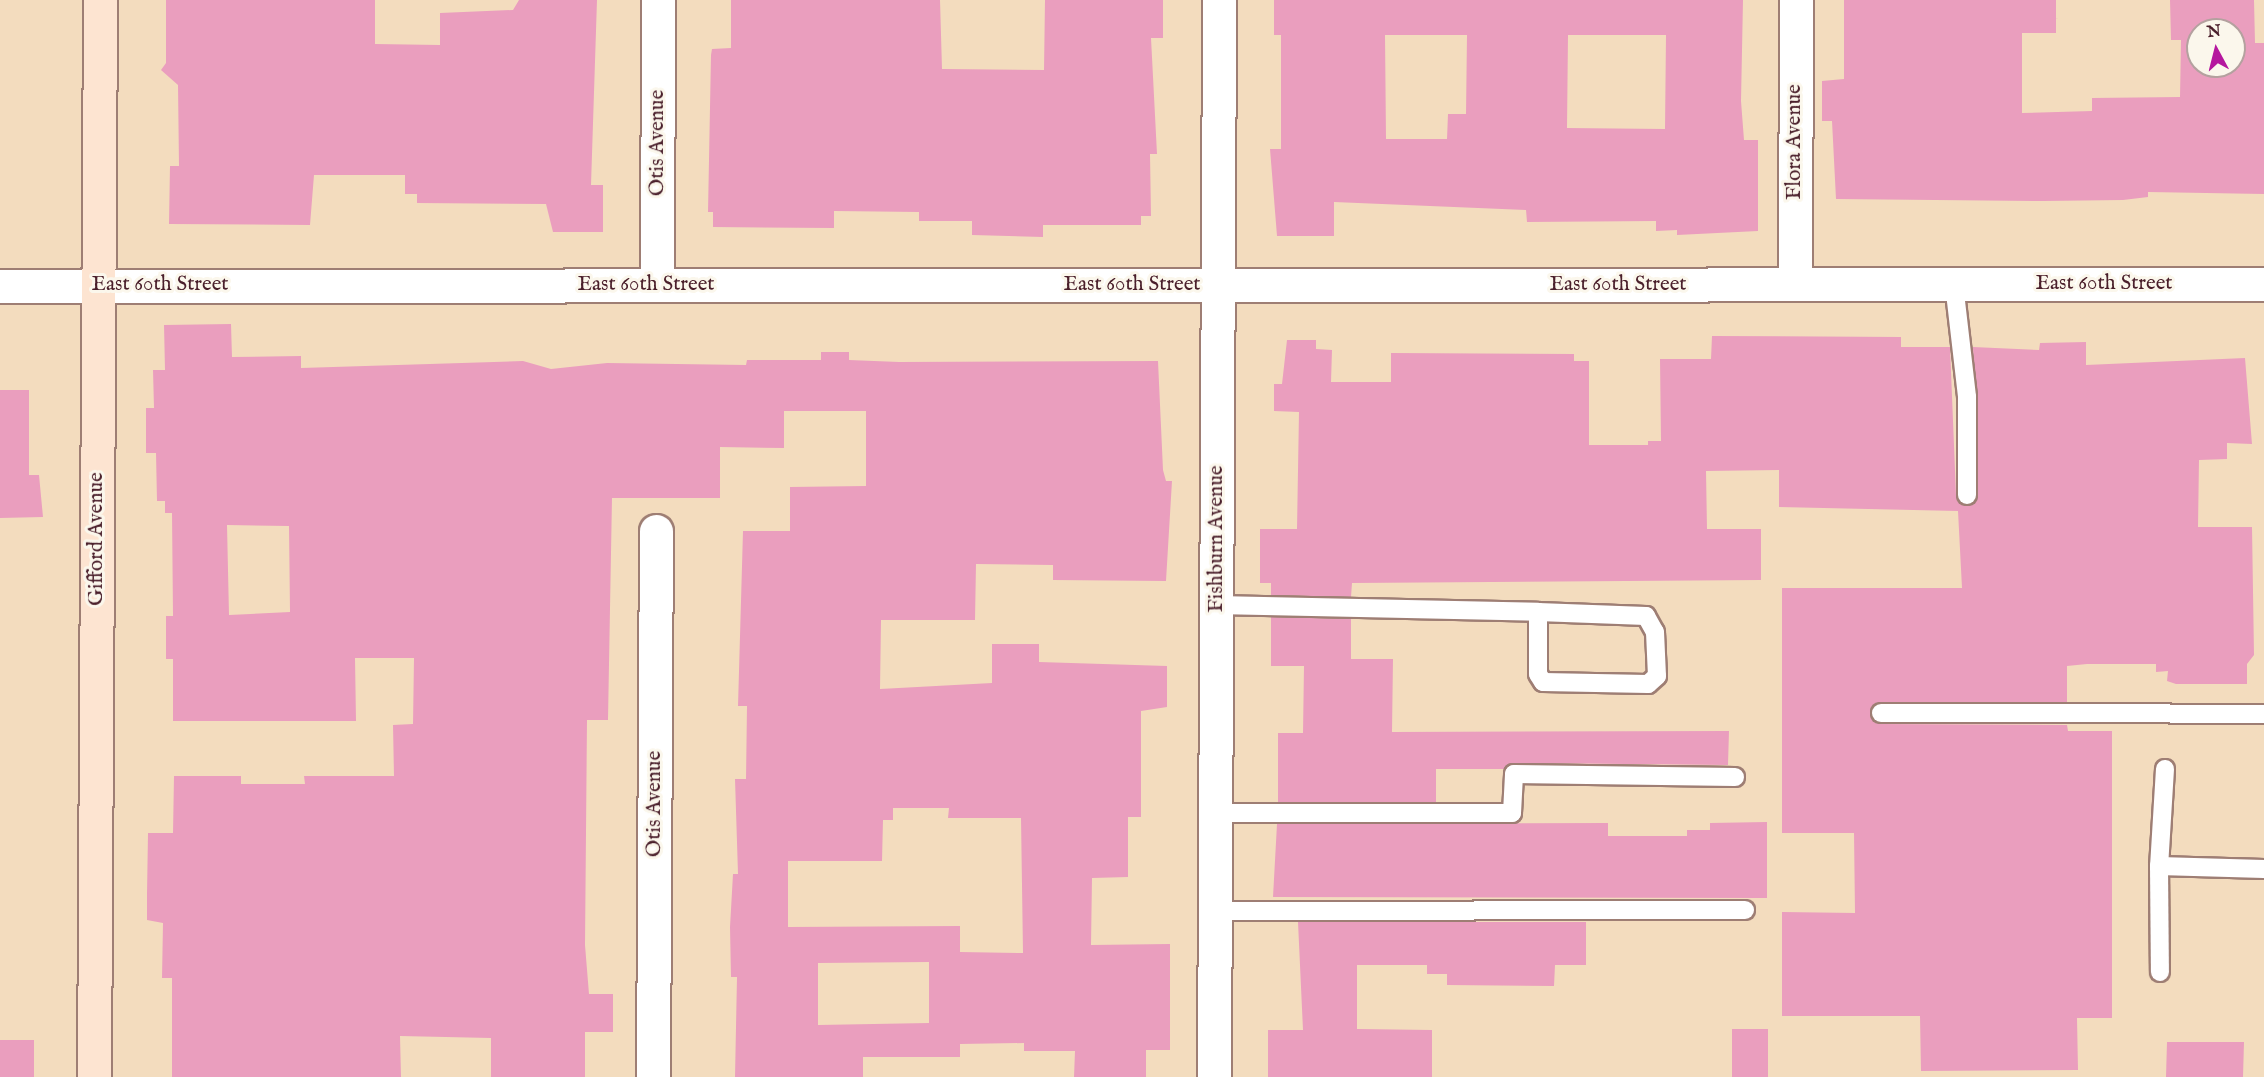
<!DOCTYPE html>
<style>
body{margin:0}
#map{position:relative;width:2264px;height:1077px;overflow:hidden;background:#f3dcbe;font-family:"IM FELL English",serif}
div>[style]{position:absolute}
[style*='--x']{left:calc(var(--x)*1px);top:calc(var(--y)*1px);width:calc(var(--w)*1px);rotate:calc(var(--a)*1deg)}
.building>*{inset:0;background:#ea9ebe}
.roads{filter:drop-shadow(2px 0 #9e7e74) drop-shadow(-2px 0 #9e7e74) drop-shadow(0 2px #9e7e74) drop-shadow(0 -2px #9e7e74)}
.lane>*{height:18px;margin:-9px;padding:0 9px;transform-origin:9px;border-radius:9px;background:#fff}
.street>*{height:33px;margin:-16.5px;padding:0 16.5px;transform-origin:16.5px;border-radius:16.5px;background:#fff}
.secondary>*{height:33px;margin:-16.5px;padding:0 16.5px;transform-origin:16.5px;border-radius:16.5px;background:#fde4d1}
span{translate:-50% -50%;white-space:nowrap;text-align:center;line-height:1.15;-webkit-text-stroke:6px #fbf7ec;paint-order:stroke}
.street-label{font-size:21px;color:#4a1f2b}
.north{position:absolute;left:2186px;top:18px;width:60px;height:60px;box-sizing:border-box;background:#fbf7ec;border:2px solid #b4a19f;border-radius:50%;rotate:353deg;font-size:16px;font-weight:700;line-height:24px;text-align:center;color:#4a1f2b}
.north::after{content:'';display:block;margin:auto;width:21px;height:27px;background:#b5179e;clip-path:polygon(50% 0,100% 100%,50% 72%,0 100%)}
</style>
<div id="map">
<div class="building">
<div style="clip-path:polygon(166px 0,375px 0,375px 44px,440px 45px,440px 13px,513px 10px,519px 0,597px 0,591px 185px,603px 185px,603px 232px,553px 232px,546px 204px,417px 203px,417px 194px,405px 194px,405px 175px,314px 175px,310px 225px,169px 224px,170px 166px,179px 166px,178px 85px,161px 70px,166px 63px)"></div>
<div style="clip-path:polygon(731px 0,940px 0,942px 69px,1044px 70px,1045px 0,1163px 0,1163px 38px,1151px 38px,1157px 154px,1150px 154px,1151px 216px,1141px 216px,1141px 225px,1043px 225px,1043px 237px,972px 235px,972px 221px,919px 221px,919px 212px,834px 211px,834px 228px,713px 227px,713px 212px,708px 212px,711px 55px,712px 49px,731px 48px)"></div>
<div style="clip-path:polygon(evenodd,1274px 0,1743px 0,1741px 101px,1744px 140px,1758px 140px,1758px 231px,1677px 235px,1677px 230px,1656px 231px,1656px 221px,1527px 222px,1526px 210px,1334px 202px,1334px 236px,1277px 236px,1270px 149px,1281px 149px,1281px 35px,1274px 35px,1274px 0,1385px 35px,1467px 35px,1466px 114px,1448px 114px,1447px 139px,1386px 139px,1385px 35px,1274px 0,1568px 35px,1666px 35px,1665px 129px,1567px 128px,1568px 35px)"></div>
<div style="clip-path:polygon(evenodd,1844px 0,2056px 0,2056px 33px,2022px 33px,2022px 113px,2092px 111px,2092px 98px,2180px 97px,2181px 40px,2171px 40px,2170px 0,2254px 0,2255px 43px,2264px 43px,2264px 194px,2148px 192px,2148px 197px,2123px 200px,2043px 201px,1836px 199px,1832px 121px,1822px 121px,1822px 81px,1844px 79px,1844px 0,2198px 30px,2234px 30px,2234px 66px,2198px 66px,2198px 30px)"></div>
<div style="clip-path:polygon(evenodd,231px 324px,232px 357px,301px 356px,301px 368px,523px 361px,551px 369px,607px 363px,746px 365px,747px 360px,821px 360px,821px 352px,849px 352px,849px 360px,899px 362px,1158px 361px,1163px 470px,1166px 481px,1172px 481px,1166px 581px,1053px 580px,1053px 565px,976px 564px,975px 620px,881px 620px,880px 689px,992px 683px,992px 644px,1039px 644px,1039px 662px,1167px 666px,1167px 707px,1141px 711px,1141px 817px,1128px 817px,1128px 877px,1092px 878px,1091px 945px,1170px 944px,1170px 1050px,1146px 1050px,1146px 1077px,1074px 1077px,1075px 1051px,1024px 1051px,1024px 1043px,960px 1044px,960px 1057px,863px 1057px,863px 1077px,735px 1077px,737px 977px,731px 977px,730px 927px,733px 874px,738px 874px,735px 779px,746px 779px,747px 706px,738px 706px,743px 531px,790px 531px,790px 487px,866px 486px,866px 411px,784px 411px,784px 448px,720px 447px,720px 498px,612px 498px,608px 720px,587px 720px,585px 945px,589px 994px,613px 994px,613px 1032px,585px 1032px,585px 1077px,491px 1077px,491px 1038px,400px 1036px,401px 1077px,172px 1077px,172px 978px,162px 978px,163px 923px,147px 920px,147px 894px,148px 833px,173px 833px,174px 776px,241px 776px,241px 784px,305px 784px,304px 776px,394px 776px,393px 725px,413px 724px,414px 658px,355px 658px,356px 721px,173px 721px,173px 659px,166px 659px,166px 616px,173px 616px,172px 513px,165px 513px,165px 501px,157px 501px,156px 453px,146px 453px,146px 408px,154px 408px,153px 370px,165px 370px,164px 325px,231px 324px,227px 525px,289px 526px,290px 612px,229px 615px,227px 525px,231px 324px,893px 808px,949px 808px,948px 818px,1021px 818px,1023px 953px,960px 952px,960px 926px,788px 927px,788px 861px,882px 861px,883px 820px,893px 820px,893px 808px,231px 324px,929px 962px,929px 1023px,818px 1025px,818px 963px,929px 962px)"></div>
<div style="clip-path:polygon(1712px 336px,1901px 337px,1901px 347px,1950px 347px,1956px 495px,1966px 506px,1978px 495px,1973px 347px,2039px 350px,2040px 343px,2086px 342px,2086px 365px,2245px 358px,2252px 444px,2227px 443px,2227px 459px,2199px 460px,2198px 527px,2252px 527px,2254px 655px,2247px 664px,2247px 684px,2176px 684px,2167px 681px,2168px 671px,2156px 672px,2156px 664px,2087px 664px,2067px 666px,2067px 702px,1881px 702px,1870px 712px,1881px 724px,2067px 725px,2068px 731px,2112px 731px,2112px 1018px,2077px 1018px,2078px 1070px,1921px 1071px,1920px 1016px,1782px 1016px,1782px 912px,1855px 913px,1854px 833px,1782px 833px,1782px 588px,1962px 588px,1958px 511px,1779px 507px,1779px 470px,1706px 471px,1707px 529px,1761px 529px,1761px 580px,1352px 583px,1351px 597px,1271px 595px,1271px 583px,1260px 583px,1260px 529px,1297px 529px,1299px 412px,1274px 411px,1274px 384px,1282px 384px,1287px 340px,1316px 340px,1316px 349px,1332px 350px,1331px 382px,1391px 382px,1391px 353px,1574px 354px,1574px 361px,1589px 361px,1589px 445px,1648px 445px,1648px 441px,1661px 441px,1660px 359px,1711px 359px)"></div>
<div style="clip-path:polygon(0 390px,29px 390px,29px 475px,39px 475px,43px 517px,0 518px)"></div>
<div style="clip-path:polygon(1271px 617px,1351px 619px,1351px 659px,1393px 659px,1392px 732px,1729px 731px,1728px 765px,1514px 763px,1504px 769px,1436px 769px,1436px 802px,1278px 802px,1278px 733px,1303px 733px,1304px 666px,1271px 666px)"></div>
<div style="clip-path:polygon(1767px 822px,1767px 898px,1273px 897px,1277px 824px,1608px 823px,1608px 836px,1687px 836px,1687px 830px,1710px 830px,1710px 823px)"></div>
<div style="clip-path:polygon(1298px 922px,1586px 922px,1586px 965px,1555px 965px,1554px 986px,1447px 985px,1447px 974px,1427px 974px,1427px 965px,1357px 965px,1357px 1029px,1432px 1030px,1432px 1077px,1268px 1077px,1268px 1030px,1303px 1030px)"></div>
<div style="clip-path:polygon(1732px 1029px,1768px 1029px,1768px 1077px,1732px 1077px)"></div>
<div style="clip-path:polygon(0 1040px,34px 1040px,34px 1077px,0 1077px)"></div>
<div style="clip-path:polygon(2167px 1042px,2244px 1042px,2243px 1077px,2166px 1077px)"></div>
</div>
<div class="roads">
<div class="lane">
<div style="--x:1954;--y:284;--w:114;--a:83.4"></div>
<div style="--x:1967;--y:397;--w:98;--a:90"></div>
<div style="--x:1216;--y:605;--w:322;--a:1.2"></div>
<div style="--x:1538;--y:612;--w:108;--a:2.1"></div>
<div style="--x:1646;--y:616;--w:18;--a:61"></div>
<div style="--x:1655;--y:632;--w:44;--a:87.4"></div>
<div style="--x:1657;--y:676;--w:12;--a:138"></div>
<div style="--x:1648;--y:684;--w:105;--a:-178.9"></div>
<div style="--x:1543;--y:682;--w:9;--a:-122"></div>
<div style="--x:1538;--y:674;--w:62;--a:-90"></div>
<div style="--x:1881;--y:713;--w:383;--a:0.1"></div>
<div style="--x:2165;--y:769;--w:97;--a:93.5"></div>
<div style="--x:2159;--y:866;--w:105;--a:1.6"></div>
<div style="--x:1215;--y:813;--w:297;--a:0"></div>
<div style="--x:1512;--y:813;--w:39;--a:-87"></div>
<div style="--x:1514;--y:774;--w:221;--a:0.8"></div>
<div style="--x:2159;--y:866;--w:106;--a:89.5"></div>
<div style="--x:1215;--y:911;--w:530;--a:-0.11"></div>
</div>
<div class="street">
<div style="--x:1795;--y:284;--w:284;--a:-89.8"></div>
<div style="--x:657;--y:285;--w:285;--a:-89.8"></div>
<div style="--x:0;--y:286;--w:2264;--a:-0.05"></div>
<div style="--x:653;--y:1077;--w:546;--a:-89.69"></div>
<div style="--x:1214;--y:1077;--w:1077;--a:-89.73"></div>
</div>
<div class="secondary">
<div style="--x:94;--y:1077;--w:1077;--a:-89.68"></div>
</div>
</div>
<div class="street-label">
<span style="left:1795px;top:142px;rotate:-90deg">Flora Avenue</span>
<span style="left:658px;top:143px;rotate:-90deg">Otis Avenue</span>
<span style="left:2104px;top:284px">East 60th Street</span>
<span style="left:160px;top:285px">East 60th Street</span>
<span style="left:646px;top:285px">East 60th Street</span>
<span style="left:1132px;top:285px">East 60th Street</span>
<span style="left:1618px;top:285px">East 60th Street</span>
<span style="left:97px;top:539px;rotate:-90deg">Gifford Avenue</span>
<span style="left:1217px;top:539px;rotate:-90deg">Fishburn Avenue</span>
<span style="left:655px;top:804px;rotate:-90deg">Otis Avenue</span>
</div>
<div class="north">N</div>
</div>
